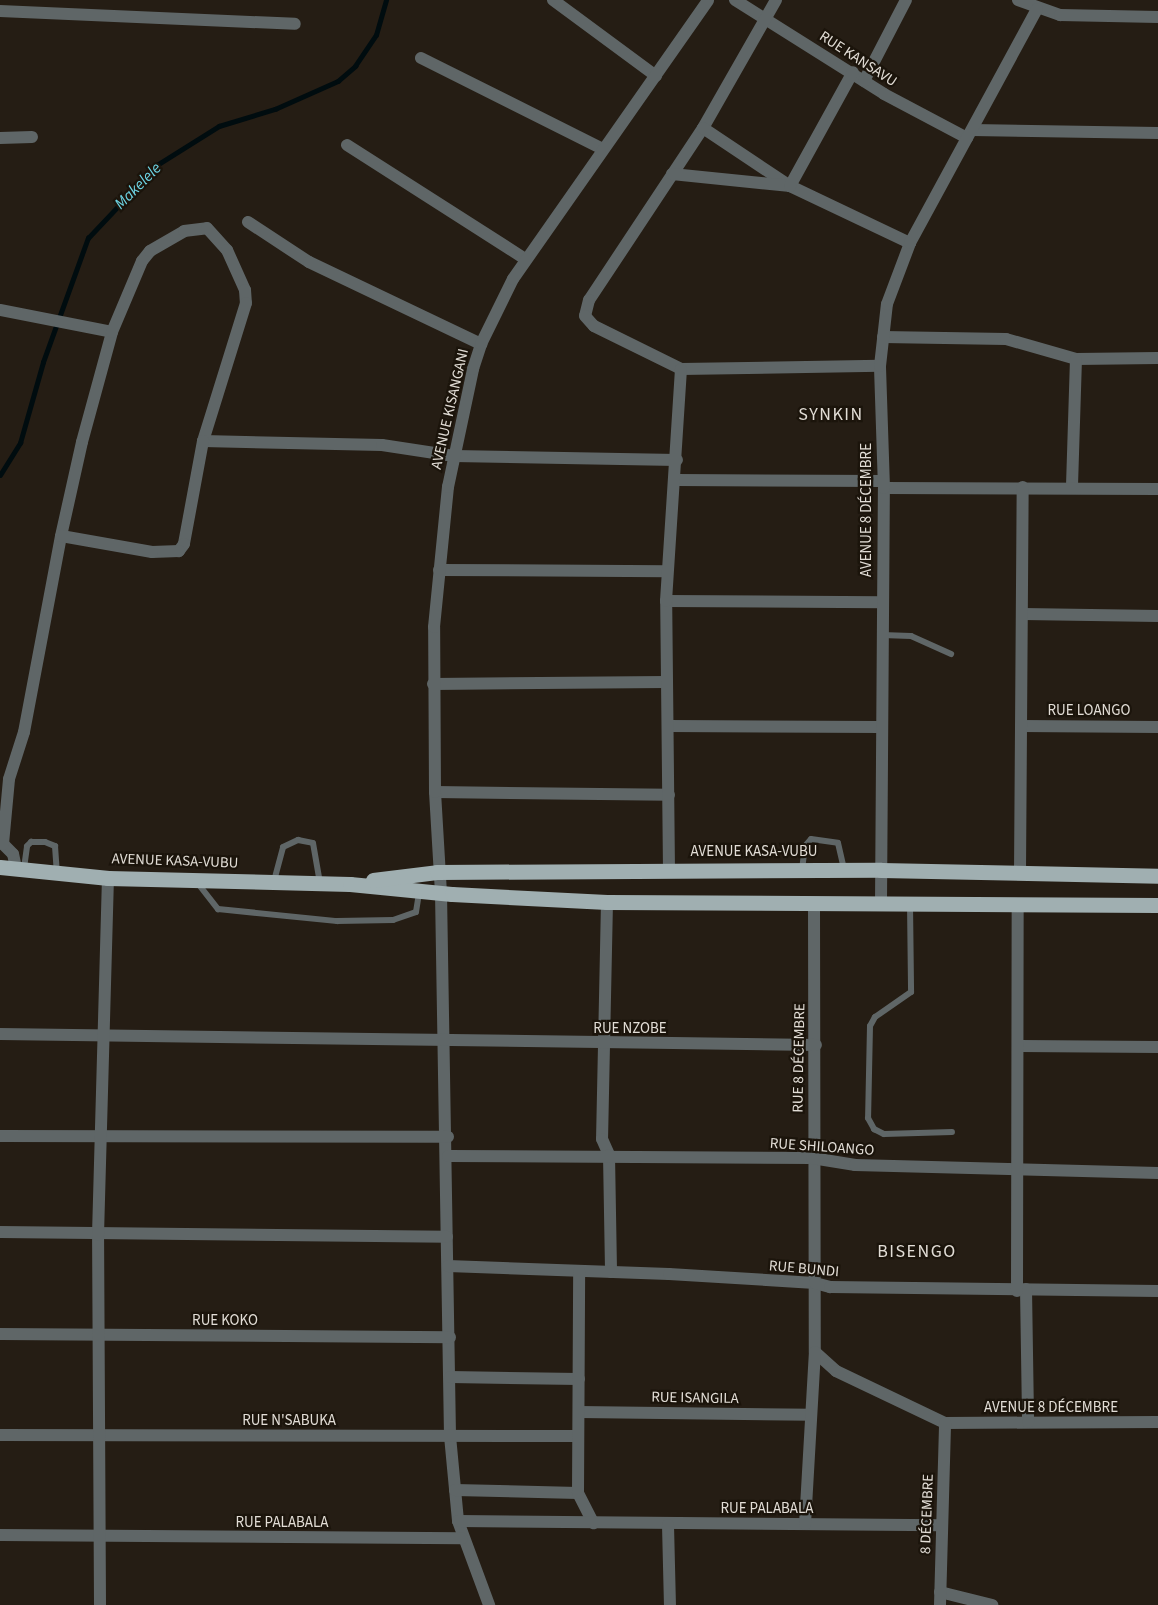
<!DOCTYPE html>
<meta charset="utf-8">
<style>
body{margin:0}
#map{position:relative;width:1158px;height:1605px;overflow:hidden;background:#251d14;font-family:"Source Sans 3",sans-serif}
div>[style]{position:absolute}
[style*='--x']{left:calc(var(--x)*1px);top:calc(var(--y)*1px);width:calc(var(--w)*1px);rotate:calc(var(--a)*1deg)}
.stream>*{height:4.5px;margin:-2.25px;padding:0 2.25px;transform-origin:2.25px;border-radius:2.25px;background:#000c0f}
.service>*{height:6px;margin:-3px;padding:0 3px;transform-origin:3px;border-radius:3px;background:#5f6667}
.minor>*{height:12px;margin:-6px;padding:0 6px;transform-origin:6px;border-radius:6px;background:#5f6667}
.tertiary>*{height:12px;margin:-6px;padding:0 6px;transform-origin:6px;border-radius:6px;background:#5f6667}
.primary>*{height:15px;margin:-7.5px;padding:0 7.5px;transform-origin:7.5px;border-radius:7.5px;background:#a0afb1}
span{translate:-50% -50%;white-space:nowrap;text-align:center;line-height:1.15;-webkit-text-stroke:4.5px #1b140b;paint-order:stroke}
.street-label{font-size:15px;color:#e2ddd6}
.water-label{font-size:16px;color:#6ed5e5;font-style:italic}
.quarter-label{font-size:18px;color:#e2ddd6;letter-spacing:1.5px}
</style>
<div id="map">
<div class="stream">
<div style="--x:0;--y:475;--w:38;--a:-58"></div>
<div style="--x:20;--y:443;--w:84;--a:-74.1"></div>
<div style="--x:43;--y:362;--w:132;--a:-70.1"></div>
<div style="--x:88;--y:238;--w:100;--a:-46.6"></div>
<div style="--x:157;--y:165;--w:73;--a:-32.2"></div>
<div style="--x:219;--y:126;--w:59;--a:-16.9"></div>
<div style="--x:275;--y:109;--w:69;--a:-24"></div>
<div style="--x:338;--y:81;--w:23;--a:-41"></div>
<div style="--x:355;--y:66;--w:37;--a:-56"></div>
<div style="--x:376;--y:35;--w:36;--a:-74"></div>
</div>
<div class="service">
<div style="--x:882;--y:635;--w:29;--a:2"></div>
<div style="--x:911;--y:636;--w:44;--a:24.2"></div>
<div style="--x:24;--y:868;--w:22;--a:-82"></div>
<div style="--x:27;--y:846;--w:6;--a:-45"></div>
<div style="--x:31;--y:842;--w:14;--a:0"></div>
<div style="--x:45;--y:842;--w:11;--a:22"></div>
<div style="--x:55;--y:846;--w:26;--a:86"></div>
<div style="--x:802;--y:870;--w:24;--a:-83"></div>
<div style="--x:805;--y:846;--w:9;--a:-49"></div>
<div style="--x:811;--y:839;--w:27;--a:8"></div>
<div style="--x:838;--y:843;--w:27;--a:77"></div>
<div style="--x:196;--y:881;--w:36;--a:52"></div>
<div style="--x:218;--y:909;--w:120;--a:5.8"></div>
<div style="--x:337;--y:921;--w:56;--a:-1"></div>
<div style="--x:393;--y:920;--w:24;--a:-19"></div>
<div style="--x:416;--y:912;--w:20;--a:-81"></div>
<div style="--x:274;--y:881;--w:35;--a:-75"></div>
<div style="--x:283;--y:847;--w:17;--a:-25"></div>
<div style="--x:298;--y:840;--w:15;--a:11"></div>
<div style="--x:313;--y:843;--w:41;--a:80.1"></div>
<div style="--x:910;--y:904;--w:88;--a:89.3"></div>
<div style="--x:911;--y:992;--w:44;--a:145.2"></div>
<div style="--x:875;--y:1017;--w:10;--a:119"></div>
<div style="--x:870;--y:1026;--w:92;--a:91.2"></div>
<div style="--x:868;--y:1118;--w:13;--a:61"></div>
<div style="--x:874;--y:1129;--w:11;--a:27"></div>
<div style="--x:884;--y:1134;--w:68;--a:-1.7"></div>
</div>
<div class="minor">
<div style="--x:553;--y:0;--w:128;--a:36.4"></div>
<div style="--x:735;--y:0;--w:176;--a:32.2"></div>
<div style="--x:884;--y:94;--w:94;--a:27.9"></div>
<div style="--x:776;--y:0;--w:147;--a:119.7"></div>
<div style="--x:703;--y:128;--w:206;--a:123.5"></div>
<div style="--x:589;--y:300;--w:16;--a:104"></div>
<div style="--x:585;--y:316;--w:13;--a:48"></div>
<div style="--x:594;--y:326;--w:97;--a:26.3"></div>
<div style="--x:681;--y:369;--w:199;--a:-0.9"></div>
<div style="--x:1018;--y:0;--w:45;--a:19.7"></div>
<div style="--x:1060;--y:15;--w:98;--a:1.2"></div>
<div style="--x:0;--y:11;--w:295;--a:2.5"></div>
<div style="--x:421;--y:58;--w:203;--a:26.6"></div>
<div style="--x:864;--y:81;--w:91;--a:-62.6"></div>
<div style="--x:703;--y:128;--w:105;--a:33.7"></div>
<div style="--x:790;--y:186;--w:133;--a:25.4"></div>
<div style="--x:972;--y:130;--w:186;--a:0.9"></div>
<div style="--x:0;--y:138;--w:32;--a:-2"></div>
<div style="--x:347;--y:145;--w:211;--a:32.6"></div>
<div style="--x:672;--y:174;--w:119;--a:5.8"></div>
<div style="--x:790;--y:186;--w:130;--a:-61.1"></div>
<div style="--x:248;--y:222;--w:73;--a:33.3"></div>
<div style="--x:309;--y:262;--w:191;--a:25.5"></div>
<div style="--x:0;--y:310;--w:114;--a:11.1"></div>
<div style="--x:883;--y:337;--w:123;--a:0.9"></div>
<div style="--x:1006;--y:339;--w:73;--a:15.9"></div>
<div style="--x:1076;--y:359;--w:82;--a:-0.7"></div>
<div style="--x:203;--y:441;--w:179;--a:1.3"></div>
<div style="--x:382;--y:445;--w:73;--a:8.7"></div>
<div style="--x:454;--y:456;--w:223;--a:1"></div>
<div style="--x:676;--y:480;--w:207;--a:0.3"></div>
<div style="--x:1072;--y:486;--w:127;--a:-88.2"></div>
<div style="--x:884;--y:488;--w:274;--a:0.2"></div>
<div style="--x:439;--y:570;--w:228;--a:0.3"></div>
<div style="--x:666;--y:601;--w:216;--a:0.3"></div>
<div style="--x:1023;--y:614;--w:135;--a:0.8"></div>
<div style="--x:433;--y:684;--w:233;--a:-0.5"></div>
<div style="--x:668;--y:726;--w:213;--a:0.3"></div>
<div style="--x:1021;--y:726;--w:137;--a:0.4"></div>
<div style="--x:435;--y:792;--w:234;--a:0.7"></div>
<div style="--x:16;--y:868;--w:14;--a:-102"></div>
<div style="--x:13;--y:854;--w:14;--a:-135"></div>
<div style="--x:3;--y:844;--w:65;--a:-84.7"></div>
<div style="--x:9;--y:779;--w:49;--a:-72.3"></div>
<div style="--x:24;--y:732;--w:199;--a:-79.3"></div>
<div style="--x:61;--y:536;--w:96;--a:-77.4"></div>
<div style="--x:82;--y:442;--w:114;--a:-74.7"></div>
<div style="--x:112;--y:332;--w:77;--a:-67.1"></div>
<div style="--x:142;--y:261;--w:13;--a:-51"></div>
<div style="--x:150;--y:251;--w:39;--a:-30"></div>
<div style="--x:184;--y:231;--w:23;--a:-7"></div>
<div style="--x:207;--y:228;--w:30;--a:48"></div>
<div style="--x:227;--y:250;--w:44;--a:65.8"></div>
<div style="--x:245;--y:290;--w:13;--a:86"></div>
<div style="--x:246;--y:303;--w:145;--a:107.3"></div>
<div style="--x:203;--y:441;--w:105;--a:100.5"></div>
<div style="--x:184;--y:544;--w:9;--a:126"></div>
<div style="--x:179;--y:551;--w:27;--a:178"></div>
<div style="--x:152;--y:552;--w:92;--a:-170"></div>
<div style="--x:669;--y:871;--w:270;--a:-90.6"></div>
<div style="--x:666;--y:601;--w:232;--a:-86.3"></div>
<div style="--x:1020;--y:872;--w:385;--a:-89.6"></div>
<div style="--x:441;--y:893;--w:543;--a:89.05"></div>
<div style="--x:450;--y:1436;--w:85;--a:84.6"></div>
<div style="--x:458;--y:1521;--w:90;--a:69.7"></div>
<div style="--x:607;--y:902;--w:237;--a:91.2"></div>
<div style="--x:602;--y:1139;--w:17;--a:66"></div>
<div style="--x:609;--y:1155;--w:117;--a:89"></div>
<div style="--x:814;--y:903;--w:449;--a:89.9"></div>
<div style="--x:815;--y:1352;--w:28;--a:42"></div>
<div style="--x:836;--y:1371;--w:121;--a:25.5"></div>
<div style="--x:945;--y:1423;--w:213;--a:-0.3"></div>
<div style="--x:881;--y:903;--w:415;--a:-89.6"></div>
<div style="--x:884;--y:488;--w:122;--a:-91.9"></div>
<div style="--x:880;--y:366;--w:62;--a:-83.6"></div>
<div style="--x:887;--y:304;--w:65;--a:-69.3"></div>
<div style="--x:910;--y:243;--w:266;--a:-61.5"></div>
<div style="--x:0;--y:1034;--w:816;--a:0.77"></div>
<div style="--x:1020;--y:1046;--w:138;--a:0.4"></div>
<div style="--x:0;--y:1136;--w:448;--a:0.1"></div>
<div style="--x:448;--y:1156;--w:364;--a:0.3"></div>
<div style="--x:812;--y:1158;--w:44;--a:9.2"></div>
<div style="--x:855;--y:1165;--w:303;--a:1.5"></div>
<div style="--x:0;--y:1232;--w:447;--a:0.6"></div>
<div style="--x:448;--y:1266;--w:221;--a:2.1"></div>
<div style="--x:669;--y:1274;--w:146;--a:3.5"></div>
<div style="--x:815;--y:1283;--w:16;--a:15"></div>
<div style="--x:830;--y:1287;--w:328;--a:0.7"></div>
<div style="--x:1026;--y:1289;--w:133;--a:89.1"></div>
<div style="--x:1017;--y:1291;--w:387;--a:-89.9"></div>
<div style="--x:0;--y:1334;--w:450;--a:0.4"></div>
<div style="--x:450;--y:1377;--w:129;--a:0.9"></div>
<div style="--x:579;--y:1412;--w:232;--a:0.7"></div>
<div style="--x:0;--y:1435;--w:577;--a:0.1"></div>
<div style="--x:455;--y:1490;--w:123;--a:1.4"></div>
<div style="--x:578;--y:1493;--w:34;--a:63"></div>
<div style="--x:578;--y:1493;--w:222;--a:-89.7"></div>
<div style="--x:458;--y:1521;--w:483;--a:0.5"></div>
<div style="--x:805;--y:1524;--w:172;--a:-86.7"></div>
<div style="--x:668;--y:1525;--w:80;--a:88.6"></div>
<div style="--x:0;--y:1535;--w:462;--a:0.4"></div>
<div style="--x:940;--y:1592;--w:54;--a:14"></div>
<div style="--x:100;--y:1605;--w:370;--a:-90.3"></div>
<div style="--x:98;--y:1235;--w:357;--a:-88.4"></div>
<div style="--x:940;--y:1605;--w:182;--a:-88.4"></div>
</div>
<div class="tertiary">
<div style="--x:441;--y:893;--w:101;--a:-93.4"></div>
<div style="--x:435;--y:792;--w:165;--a:-90.3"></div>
<div style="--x:434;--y:627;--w:141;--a:-84.3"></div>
<div style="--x:448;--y:487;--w:121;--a:-78"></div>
<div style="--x:473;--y:369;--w:26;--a:-72"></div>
<div style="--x:481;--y:344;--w:72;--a:-63.8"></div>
<div style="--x:513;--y:279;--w:340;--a:-55"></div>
</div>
<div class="primary">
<div style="--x:0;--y:867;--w:109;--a:5.8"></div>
<div style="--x:108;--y:878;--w:242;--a:1.4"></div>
<div style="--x:350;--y:884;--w:102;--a:5.6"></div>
<div style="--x:452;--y:894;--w:155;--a:3"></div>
<div style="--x:607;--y:902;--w:551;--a:0.31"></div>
<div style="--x:373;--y:880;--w:64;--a:-7.1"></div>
<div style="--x:437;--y:872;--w:444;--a:-0.3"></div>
<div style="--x:881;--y:870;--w:277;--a:1.2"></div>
</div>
<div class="street-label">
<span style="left:858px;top:59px;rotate:33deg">RUE KANSAVU</span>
<span style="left:450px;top:409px;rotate:-77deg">AVENUE KISANGANI</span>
<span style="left:867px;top:510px;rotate:-90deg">AVENUE 8 DÉCEMBRE</span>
<span style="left:1089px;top:711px">RUE LOANGO</span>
<span style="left:754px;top:852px">AVENUE KASA-VUBU</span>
<span style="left:175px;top:861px;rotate:2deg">AVENUE KASA-VUBU</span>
<span style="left:630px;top:1029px">RUE NZOBE</span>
<span style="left:799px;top:1058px;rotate:-89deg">RUE 8 DÉCEMBRE</span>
<span style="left:822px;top:1147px;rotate:4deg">RUE SHILOANGO</span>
<span style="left:804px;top:1269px;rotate:5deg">RUE BUNDI</span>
<span style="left:225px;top:1321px">RUE KOKO</span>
<span style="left:695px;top:1398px;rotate:1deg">RUE ISANGILA</span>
<span style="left:1051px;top:1408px">AVENUE 8 DÉCEMBRE</span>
<span style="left:289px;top:1421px">RUE N'SABUKA</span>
<span style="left:767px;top:1509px">RUE PALABALA</span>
<span style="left:927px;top:1514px;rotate:-88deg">8 DÉCEMBRE</span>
<span style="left:282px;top:1523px">RUE PALABALA</span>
</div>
<div class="water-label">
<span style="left:138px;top:186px;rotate:-45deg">Makelele</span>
</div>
<div class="quarter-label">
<span style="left:831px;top:415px">SYNKIN</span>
<span style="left:917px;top:1252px">BISENGO</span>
</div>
</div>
